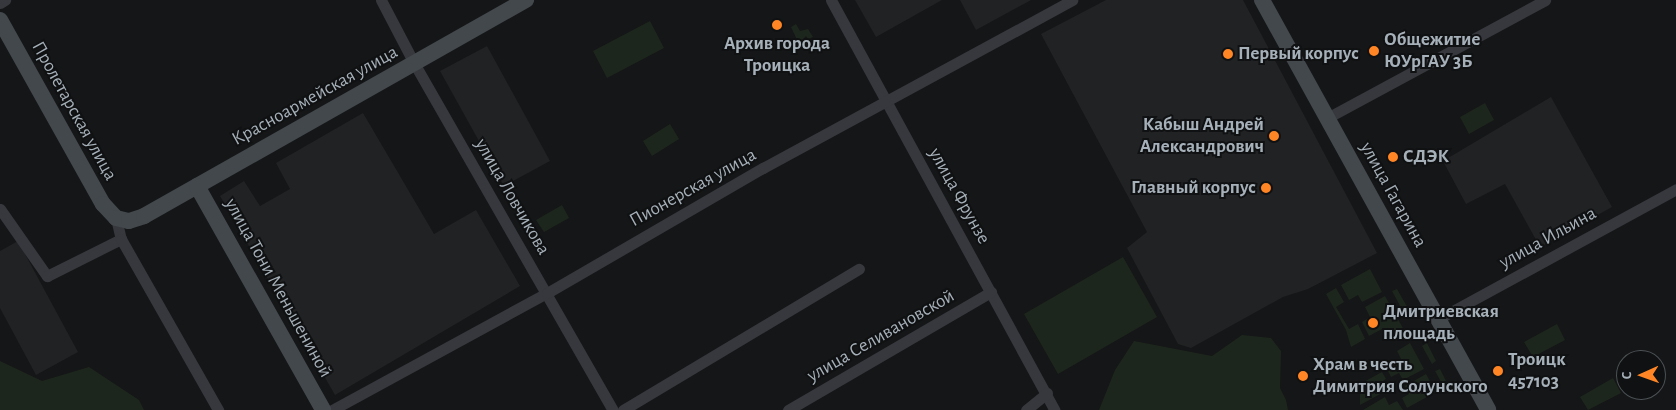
<!DOCTYPE html>
<meta charset="utf-8">
<style>
body{margin:0}
#map{position:relative;width:1676px;height:410px;overflow:hidden;background:#151617;font-family:"Alegreya Sans",sans-serif}
div>[style]{position:absolute}
[style*='--x']{left:calc(var(--x)*1px);top:calc(var(--y)*1px);width:calc(var(--w)*1px);rotate:calc(var(--a)*1deg)}
.built>*{inset:0;background:#212224}
.green>*{inset:0;background:#1d261d}
.street>*{height:11px;margin:-5.5px;padding:0 5.5px;transform-origin:5.5px;border-radius:5.5px;background:#36383d}
.secondary>*{height:16px;margin:-8px;padding:0 8px;transform-origin:8px;border-radius:8px;background:#43484d}
.dots>*{width:14px;height:14px;translate:-50% -50%;box-sizing:border-box;border:2px solid #101112;border-radius:50%}
span{translate:-50% -50%;white-space:nowrap;text-align:center;line-height:1.15;-webkit-text-stroke:4px #101112;paint-order:stroke}
.poi-label{font-size:19px;color:#a6b0b9;font-weight:700}
.left{translate:0 -50%;text-align:left}
.right{translate:-100% -50%;text-align:right}
.street-label{font-size:19px;color:#a6b0b9}
.north{position:absolute;left:1616px;top:350px;width:50px;height:50px;box-sizing:border-box;background:#101112;border:1px solid #4c5155;border-radius:50%;rotate:268deg;font-size:14px;font-weight:700;line-height:20px;text-align:center;color:#a6b0b9}
.north::after{content:'';display:block;margin:auto;width:18px;height:22px;background:#ff8525;clip-path:polygon(50% 0,100% 100%,50% 72%,0 100%)}
</style>
<div id="map">
<div class="built">
<div style="clip-path:polygon(855px 0,942px 0,876px 37px)"></div>
<div style="clip-path:polygon(960px 0,1031px 0,976px 30px)"></div>
<div style="clip-path:polygon(1106px 0,1243px 0,1377px 253px,1308px 289px,1283px 297px,1191px 348px,1178px 344px,1127px 248px,1147px 232px,1041px 34px)"></div>
<div style="clip-path:polygon(487px 46px,550px 161px,504px 186px,440px 71px)"></div>
<div style="clip-path:polygon(1551px 97px,1612px 207px,1540px 247px,1505px 184px,1466px 204px,1443px 161px)"></div>
<div style="clip-path:polygon(363px 113px,434px 234px,476px 210px,520px 286px,335px 395px,220px 196px,244px 181px,260px 206px,290px 189px,276px 163px)"></div>
<div style="clip-path:polygon(18px 241px,78px 352px,36px 375px,0 308px,0 251px)"></div>
</div>
<div class="green">
<div style="clip-path:polygon(650px 21px,664px 48px,607px 78px,593px 51px)"></div>
<div style="clip-path:polygon(796px 24px,800px 31px,808px 29px,813px 37px,808px 39px,806px 36px,799px 44px,791px 27px)"></div>
<div style="clip-path:polygon(1485px 103px,1494px 120px,1469px 134px,1460px 117px)"></div>
<div style="clip-path:polygon(670px 124px,679px 139px,652px 156px,643px 141px)"></div>
<div style="clip-path:polygon(562px 205px,569px 218px,544px 232px,536px 220px)"></div>
<div style="clip-path:polygon(1123px 257px,1157px 317px,1058px 374px,1024px 314px)"></div>
<div style="clip-path:polygon(1370px 269px,1382px 292px,1362px 302px,1358px 295px,1349px 300px,1341px 285px)"></div>
<div style="clip-path:polygon(1336px 288px,1344px 302px,1336px 307px,1349px 329px,1358px 324px,1365px 339px,1351px 347px,1346px 330px,1326px 294px)"></div>
<div style="clip-path:polygon(1397px 289px,1410px 312px,1405px 315px,1392px 291px)"></div>
<div style="clip-path:polygon(1385px 296px,1404px 330px,1390px 338px,1384px 328px,1369px 336px,1362px 322px,1370px 317px,1365px 307px)"></div>
<div style="clip-path:polygon(1557px 324px,1565px 340px,1533px 357px,1524px 342px)"></div>
<div style="clip-path:polygon(1242px 335px,1271px 338px,1281px 351px,1280px 388px,1286px 400px,1288px 410px,1099px 410px,1115px 370px,1134px 341px,1212px 356px)"></div>
<div style="clip-path:polygon(1410px 343px,1424px 369px,1403px 380px,1399px 373px,1391px 377px,1387px 369px,1402px 361px,1397px 351px)"></div>
<div style="clip-path:polygon(1427px 343px,1436px 361px,1432px 364px,1422px 346px)"></div>
<div style="clip-path:polygon(0 361px,42px 381px,89px 367px,139px 400px,144px 410px,0 410px)"></div>
<div style="clip-path:polygon(1440px 369px,1449px 387px,1445px 389px,1435px 371px)"></div>
<div style="clip-path:polygon(1382px 372px,1386px 379px,1378px 384px,1382px 393px,1360px 405px,1360px 384px)"></div>
<div style="clip-path:polygon(1426px 374px,1436px 392px,1407px 408px,1402px 398px,1409px 394px,1405px 386px)"></div>
<div style="clip-path:polygon(1613px 378px,1621px 393px,1588px 410px,1580px 397px)"></div>
<div style="clip-path:polygon(1385px 397px,1389px 405px,1397px 401px,1403px 410px,1363px 410px)"></div>
</div>
<div class="street">
<div style="--x:381;--y:0;--w:71;--a:62.4"></div>
<div style="--x:414;--y:63;--w:400;--a:60.2"></div>
<div style="--x:831;--y:0;--w:467;--a:61.4"></div>
<div style="--x:0;--y:3;--w:6;--a:-31"></div>
<div style="--x:1327;--y:118;--w:248;--a:-28.4"></div>
<div style="--x:0;--y:209;--w:82;--a:55"></div>
<div style="--x:47;--y:276;--w:83;--a:-26.6"></div>
<div style="--x:116;--y:218;--w:22;--a:77"></div>
<div style="--x:121;--y:239;--w:197;--a:60.4"></div>
<div style="--x:1438;--y:319;--w:271;--a:-28.6"></div>
<div style="--x:332;--y:410;--w:245;--a:-28.6"></div>
<div style="--x:547;--y:293;--w:250;--a:-30.1"></div>
<div style="--x:763;--y:168;--w:352;--a:-28.5"></div>
<div style="--x:623;--y:410;--w:275;--a:-30.9"></div>
<div style="--x:788;--y:410;--w:235;--a:-30.2"></div>
<div style="--x:1026;--y:410;--w:27;--a:-39"></div>
</div>
<div class="secondary">
<div style="--x:1262;--y:0;--w:468;--a:61.1"></div>
<div style="--x:0;--y:20;--w:211;--a:60.8"></div>
<div style="--x:103;--y:204;--w:19;--a:47"></div>
<div style="--x:116;--y:218;--w:13;--a:13"></div>
<div style="--x:129;--y:221;--w:16;--a:-18"></div>
<div style="--x:144;--y:216;--w:439;--a:-29.5"></div>
<div style="--x:197;--y:186;--w:257;--a:60.6"></div>
</div>
<div class="dots">
<div style="left:777px;top:25px;background:#ff8525"></div>
<div style="left:1374px;top:51px;background:#ff8525"></div>
<div style="left:1228px;top:54px;background:#ff8525"></div>
<div style="left:1274px;top:136px;background:#ff8525"></div>
<div style="left:1393px;top:157px;background:#ff8525"></div>
<div style="left:1266px;top:188px;background:#ff8525"></div>
<div style="left:1373px;top:323px;background:#ff8525"></div>
<div style="left:1498px;top:371px;background:#ff8525"></div>
<div style="left:1303px;top:376px;background:#ff8525"></div>
</div>
<div class="poi-label">
<span class="left" style="left:1384px;top:51px">Общежитие<br>ЮУрГАУ 3Б</span>
<span style="left:777px;top:55px">Архив города<br>Троицка</span>
<span class="left" style="left:1238px;top:54px">Первый корпус</span>
<span class="right" style="left:1264px;top:136px">Кабыш Андрей<br>Александрович</span>
<span class="left" style="left:1403px;top:157px">СДЭК</span>
<span class="right" style="left:1256px;top:188px">Главный корпус</span>
<span class="left" style="left:1383px;top:323px">Дмитриевская<br>площадь</span>
<span class="left" style="left:1508px;top:371px">Троицк<br>457103</span>
<span class="left" style="left:1313px;top:376px">Храм в честь<br>Димитрия Солунского</span>
</div>
<div class="street-label">
<span style="left:315px;top:96px;rotate:-29deg">Красноармейская улица</span>
<span style="left:74px;top:111px;rotate:61deg">Пролетарская улица</span>
<span style="left:693px;top:188px;rotate:-29deg">Пионерская улица</span>
<span style="left:1393px;top:195px;rotate:61deg">улица Гагарина</span>
<span style="left:959px;top:196px;rotate:61deg">улица Фрунзе</span>
<span style="left:512px;top:197px;rotate:60deg">улица Ловчикова</span>
<span style="left:1548px;top:238px;rotate:-29deg">улица Ильина</span>
<span style="left:278px;top:288px;rotate:61deg">улица Тони Меньшениной</span>
<span style="left:881px;top:336px;rotate:-30deg">улица Селивановской</span>
</div>
<div class="north">С</div>
</div>
